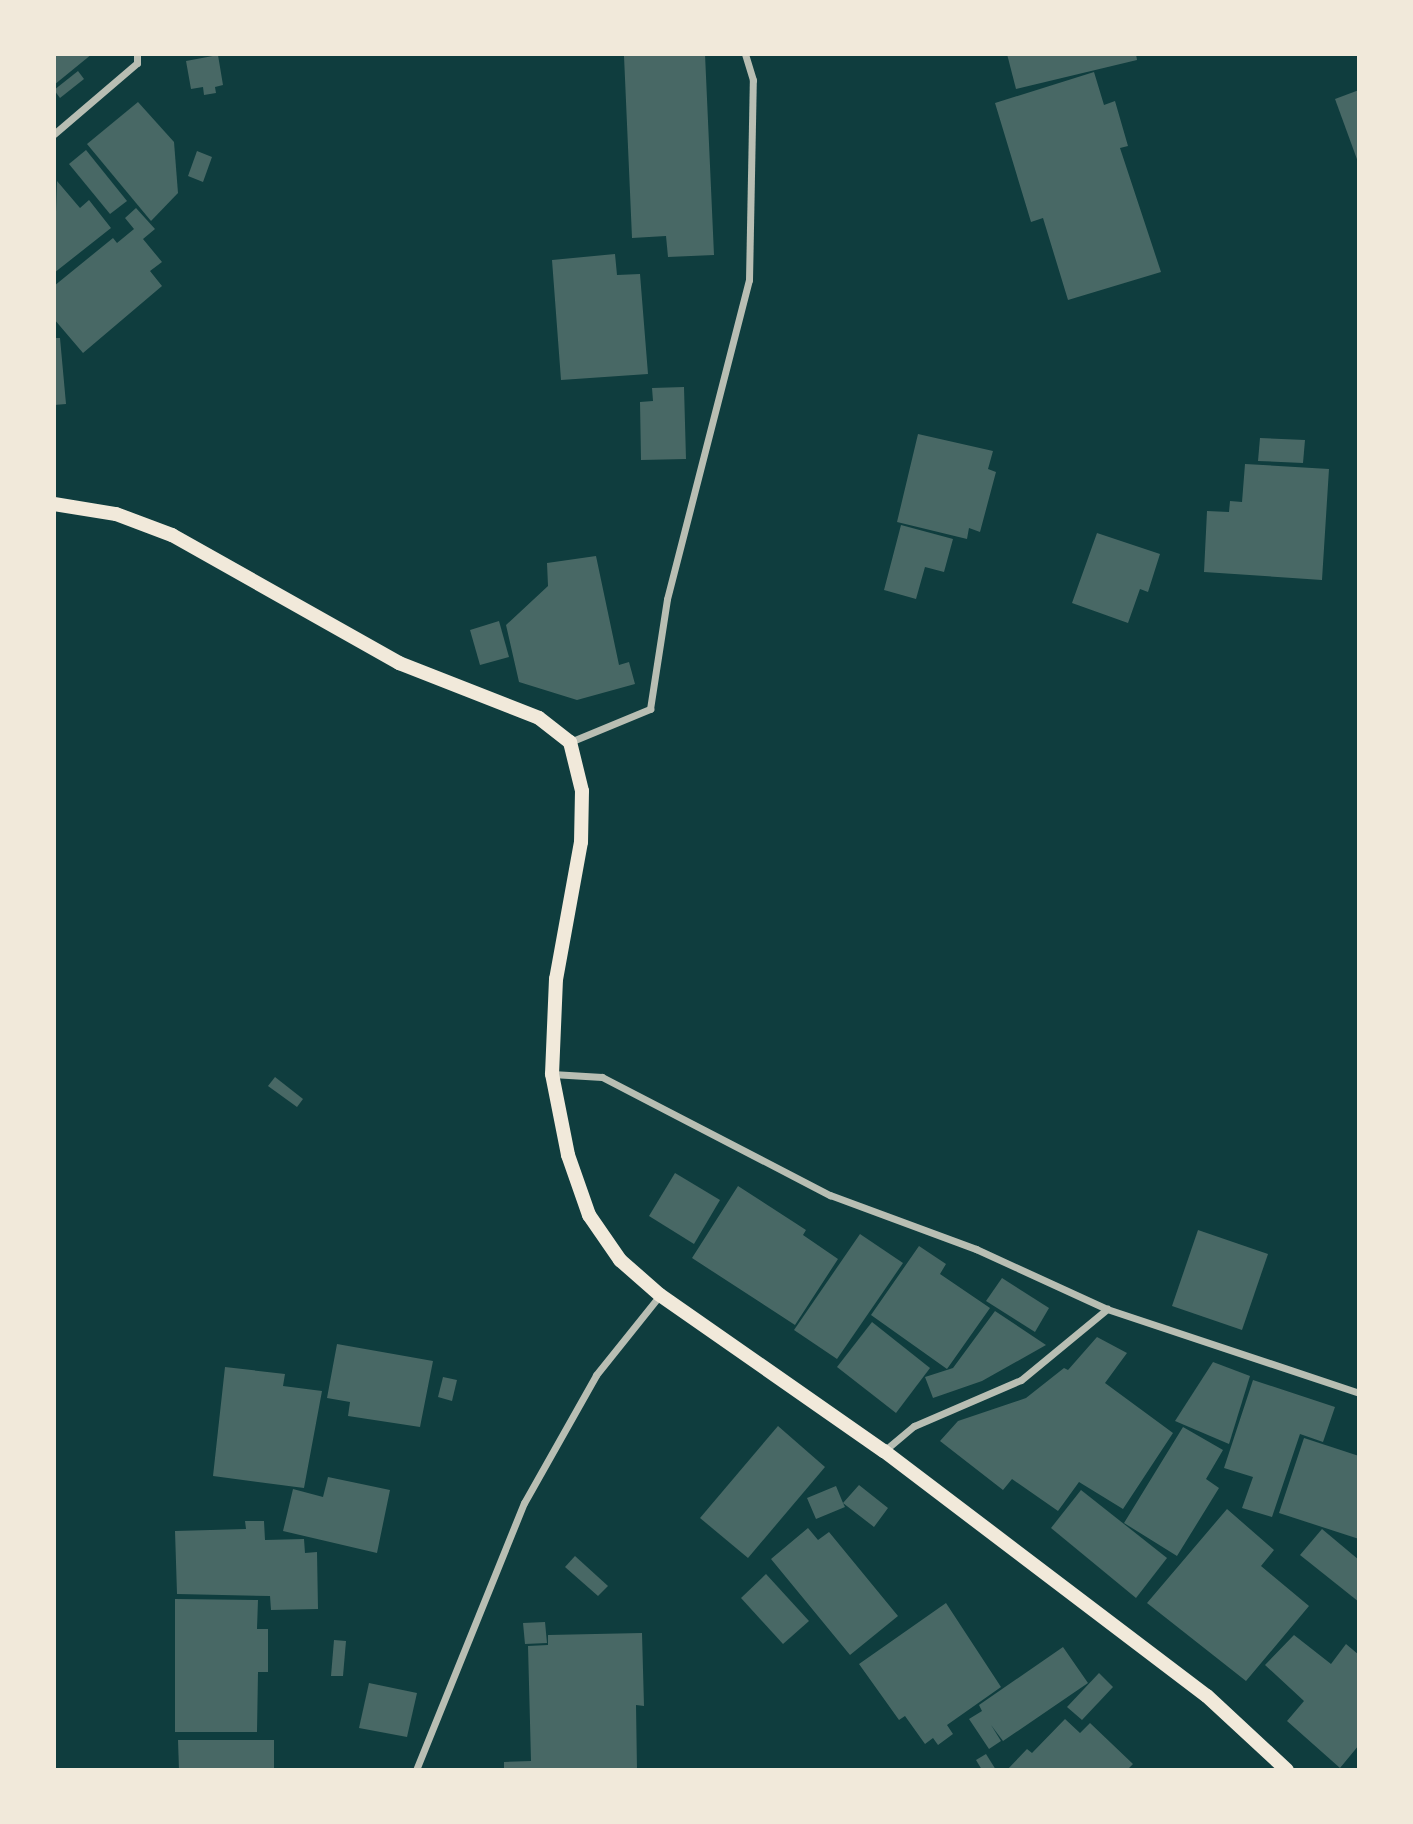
<!DOCTYPE html>
<style>
body{margin:0}
#map{position:relative;width:1413px;height:1824px;overflow:hidden;background:#0f3d3e;font-family:"PT Sans",sans-serif}
div>[style]{position:absolute}
[style*='--x']{left:calc(var(--x)*1px);top:calc(var(--y)*1px);width:calc(var(--w)*1px);rotate:calc(var(--a)*1deg)}
.building>*{inset:0;background:#486865}
.minor>*{height:7px;margin:-3.5px;padding:0 3.5px;transform-origin:3.5px;border-radius:3.5px;background:#b8beb3}
.secondary>*{height:14px;margin:-7px;padding:0 7px;transform-origin:7px;border-radius:7px;background:#f1e9da}
span{translate:-50% -50%;white-space:nowrap;text-align:center;line-height:1.15;-webkit-text-stroke:5px #f1e9da;paint-order:stroke}
.frame{position:absolute;inset:0;border:56px solid #f1e9da;pointer-events:none}
</style>
<div id="map">
<div class="building">
<div style="clip-path:polygon(54px 54px,92px 54px,54px 85px)"></div>
<div style="clip-path:polygon(705px 54px,714px 255px,668px 257px,666px 236px,632px 238px,624px 56px)"></div>
<div style="clip-path:polygon(1007px 54px,1136px 54px,1137px 60px,1016px 89px)"></div>
<div style="clip-path:polygon(218px 55px,223px 85px,215px 87px,216px 93px,204px 95px,203px 87px,191px 89px,186px 61px)"></div>
<div style="clip-path:polygon(78px 71px,84px 79px,60px 98px,54px 90px)"></div>
<div style="clip-path:polygon(1094px 72px,1104px 105px,1115px 101px,1128px 146px,1120px 148px,1161px 272px,1068px 300px,1043px 218px,1031px 222px,995px 103px)"></div>
<div style="clip-path:polygon(1359px 90px,1359px 162px,1358px 162px,1335px 99px)"></div>
<div style="clip-path:polygon(138px 102px,174px 142px,178px 193px,151px 221px,87px 144px)"></div>
<div style="clip-path:polygon(86px 150px,127px 201px,110px 214px,69px 164px)"></div>
<div style="clip-path:polygon(197px 151px,212px 157px,203px 182px,188px 176px)"></div>
<div style="clip-path:polygon(57px 181px,80px 208px,89px 200px,111px 228px,54px 273px)"></div>
<div style="clip-path:polygon(136px 208px,155px 229px,143px 239px,162px 262px,150px 271px,162px 286px,83px 353px,54px 319px,54px 286px,113px 238px,117px 243px,134px 229px,125px 218px)"></div>
<div style="clip-path:polygon(615px 254px,617px 275px,640px 274px,648px 374px,561px 380px,552px 260px)"></div>
<div style="clip-path:polygon(54px 338px,60px 338px,66px 404px,54px 405px)"></div>
<div style="clip-path:polygon(684px 387px,686px 459px,641px 460px,640px 402px,653px 401px,652px 388px)"></div>
<div style="clip-path:polygon(918px 434px,993px 451px,988px 469px,996px 472px,980px 532px,969px 528px,967px 539px,897px 522px)"></div>
<div style="clip-path:polygon(1260px 438px,1305px 440px,1303px 463px,1258px 461px)"></div>
<div style="clip-path:polygon(1245px 464px,1329px 469px,1322px 580px,1204px 572px,1207px 511px,1229px 512px,1230px 501px,1242px 502px)"></div>
<div style="clip-path:polygon(901px 525px,953px 539px,944px 572px,925px 567px,916px 599px,884px 590px)"></div>
<div style="clip-path:polygon(1097px 533px,1160px 554px,1148px 592px,1140px 589px,1128px 623px,1072px 603px)"></div>
<div style="clip-path:polygon(596px 556px,619px 665px,629px 662px,635px 684px,577px 700px,519px 682px,506px 625px,548px 586px,547px 563px)"></div>
<div style="clip-path:polygon(499px 621px,509px 657px,480px 665px,470px 630px)"></div>
<div style="clip-path:polygon(275px 1077px,303px 1099px,297px 1107px,268px 1086px)"></div>
<div style="clip-path:polygon(675px 1173px,720px 1200px,694px 1244px,649px 1216px)"></div>
<div style="clip-path:polygon(738px 1186px,806px 1230px,803px 1235px,838px 1259px,795px 1325px,692px 1258px)"></div>
<div style="clip-path:polygon(1198px 1230px,1268px 1254px,1242px 1330px,1172px 1306px)"></div>
<div style="clip-path:polygon(860px 1234px,903px 1263px,837px 1359px,794px 1330px)"></div>
<div style="clip-path:polygon(919px 1246px,946px 1264px,940px 1274px,990px 1308px,947px 1369px,871px 1315px)"></div>
<div style="clip-path:polygon(1002px 1278px,1049px 1308px,1035px 1332px,986px 1301px)"></div>
<div style="clip-path:polygon(995px 1311px,1046px 1345px,982px 1381px,933px 1398px,925px 1377px,953px 1368px)"></div>
<div style="clip-path:polygon(872px 1322px,930px 1368px,896px 1413px,837px 1367px)"></div>
<div style="clip-path:polygon(1097px 1337px,1127px 1353px,1105px 1383px,1173px 1433px,1123px 1509px,1079px 1482px,1058px 1511px,1012px 1479px,1003px 1490px,940px 1441px,958px 1421px,1026px 1398px,1064px 1368px,1068px 1370px)"></div>
<div style="clip-path:polygon(337px 1344px,433px 1361px,420px 1427px,348px 1416px,350px 1402px,327px 1398px)"></div>
<div style="clip-path:polygon(1213px 1362px,1250px 1376px,1229px 1444px,1175px 1421px)"></div>
<div style="clip-path:polygon(225px 1367px,285px 1374px,283px 1386px,322px 1391px,304px 1488px,213px 1476px)"></div>
<div style="clip-path:polygon(443px 1377px,457px 1380px,452px 1401px,438px 1397px)"></div>
<div style="clip-path:polygon(1253px 1380px,1335px 1407px,1323px 1442px,1300px 1434px,1272px 1517px,1242px 1508px,1253px 1477px,1224px 1468px)"></div>
<div style="clip-path:polygon(778px 1426px,825px 1467px,748px 1558px,700px 1518px)"></div>
<div style="clip-path:polygon(1183px 1427px,1223px 1450px,1206px 1479px,1219px 1488px,1177px 1556px,1124px 1523px)"></div>
<div style="clip-path:polygon(1304px 1438px,1359px 1456px,1359px 1539px,1279px 1513px)"></div>
<div style="clip-path:polygon(328px 1477px,390px 1490px,377px 1553px,283px 1531px,293px 1489px,323px 1497px)"></div>
<div style="clip-path:polygon(859px 1485px,888px 1508px,874px 1527px,843px 1503px,845px 1507px,816px 1519px,807px 1498px,836px 1486px,843px 1503px)"></div>
<div style="clip-path:polygon(1081px 1490px,1167px 1558px,1136px 1598px,1051px 1528px)"></div>
<div style="clip-path:polygon(1227px 1509px,1274px 1550px,1261px 1566px,1309px 1606px,1246px 1681px,1147px 1603px)"></div>
<div style="clip-path:polygon(245px 1521px,264px 1521px,265px 1540px,304px 1539px,305px 1553px,317px 1552px,318px 1609px,271px 1610px,270px 1596px,177px 1594px,175px 1531px,246px 1529px)"></div>
<div style="clip-path:polygon(808px 1528px,818px 1540px,829px 1532px,898px 1616px,850px 1655px,771px 1559px)"></div>
<div style="clip-path:polygon(1322px 1529px,1359px 1560px,1359px 1602px,1300px 1555px)"></div>
<div style="clip-path:polygon(575px 1556px,608px 1586px,598px 1596px,565px 1567px)"></div>
<div style="clip-path:polygon(766px 1574px,809px 1621px,783px 1644px,741px 1598px)"></div>
<div style="clip-path:polygon(175px 1599px,258px 1600px,257px 1629px,268px 1629px,268px 1672px,258px 1672px,257px 1732px,175px 1732px)"></div>
<div style="clip-path:polygon(946px 1603px,1001px 1687px,947px 1725px,953px 1734px,938px 1745px,933px 1738px,925px 1744px,905px 1716px,899px 1720px,859px 1664px)"></div>
<div style="clip-path:polygon(545px 1622px,547px 1643px,525px 1644px,523px 1623px)"></div>
<div style="clip-path:polygon(642px 1633px,644px 1706px,636px 1705px,637px 1770px,504px 1770px,504px 1762px,531px 1761px,528px 1646px,548px 1645px,548px 1635px)"></div>
<div style="clip-path:polygon(1294px 1635px,1331px 1664px,1346px 1644px,1359px 1655px,1359px 1745px,1340px 1768px,1287px 1721px,1304px 1701px,1265px 1665px)"></div>
<div style="clip-path:polygon(334px 1640px,346px 1641px,343px 1676px,331px 1676px)"></div>
<div style="clip-path:polygon(1063px 1647px,1088px 1683px,1003px 1741px,991px 1725px,1001px 1741px,989px 1749px,969px 1719px,982px 1711px,979px 1705px)"></div>
<div style="clip-path:polygon(1099px 1673px,1113px 1687px,1082px 1720px,1067px 1707px)"></div>
<div style="clip-path:polygon(369px 1683px,417px 1693px,407px 1737px,359px 1728px)"></div>
<div style="clip-path:polygon(1065px 1719px,1080px 1733px,1090px 1723px,1133px 1764px,1127px 1770px,1007px 1770px,1027px 1749px,1032px 1753px)"></div>
<div style="clip-path:polygon(178px 1740px,274px 1740px,274px 1770px,179px 1770px)"></div>
<div style="clip-path:polygon(986px 1754px,996px 1770px,982px 1770px,976px 1760px)"></div>
</div>
<div class="minor">
<div style="--x:54;--y:134;--w:109;--a:-40.5"></div>
<div style="--x:137;--y:63;--w:9;--a:-90"></div>
<div style="--x:570;--y:742;--w:87;--a:-22.4"></div>
<div style="--x:650;--y:709;--w:111;--a:-81.2"></div>
<div style="--x:667;--y:599;--w:329;--a:-75.6"></div>
<div style="--x:749;--y:280;--w:200;--a:-88.9"></div>
<div style="--x:753;--y:80;--w:27;--a:-107"></div>
<div style="--x:552;--y:1074;--w:50;--a:3.4"></div>
<div style="--x:602;--y:1077;--w:257;--a:27.4"></div>
<div style="--x:830;--y:1195;--w:156;--a:20.3"></div>
<div style="--x:976;--y:1249;--w:144;--a:24.6"></div>
<div style="--x:1107;--y:1309;--w:266;--a:18.4"></div>
<div style="--x:884;--y:1451;--w:39;--a:-40"></div>
<div style="--x:914;--y:1426;--w:116;--a:-23.3"></div>
<div style="--x:1021;--y:1380;--w:112;--a:-39.5"></div>
<div style="--x:416;--y:1770;--w:288;--a:-68"></div>
<div style="--x:524;--y:1503;--w:147;--a:-60.6"></div>
<div style="--x:596;--y:1375;--w:102;--a:-51.3"></div>
</div>
<div class="secondary">
<div style="--x:54;--y:504;--w:63;--a:9.2"></div>
<div style="--x:116;--y:514;--w:60;--a:20.6"></div>
<div style="--x:172;--y:535;--w:261;--a:29.4"></div>
<div style="--x:399;--y:663;--w:150;--a:21.4"></div>
<div style="--x:539;--y:718;--w:39;--a:38"></div>
<div style="--x:570;--y:742;--w:50;--a:76.2"></div>
<div style="--x:582;--y:791;--w:51;--a:91.1"></div>
<div style="--x:581;--y:842;--w:139;--a:100.3"></div>
<div style="--x:556;--y:979;--w:95;--a:92.4"></div>
<div style="--x:552;--y:1074;--w:83;--a:78.8"></div>
<div style="--x:568;--y:1155;--w:64;--a:70.7"></div>
<div style="--x:589;--y:1215;--w:55;--a:55.4"></div>
<div style="--x:620;--y:1260;--w:53;--a:41.2"></div>
<div style="--x:660;--y:1295;--w:273;--a:34.9"></div>
<div style="--x:884;--y:1451;--w:405;--a:37.2"></div>
<div style="--x:1207;--y:1696;--w:109;--a:42.8"></div>
</div>
<div class="frame"></div>
</div>
